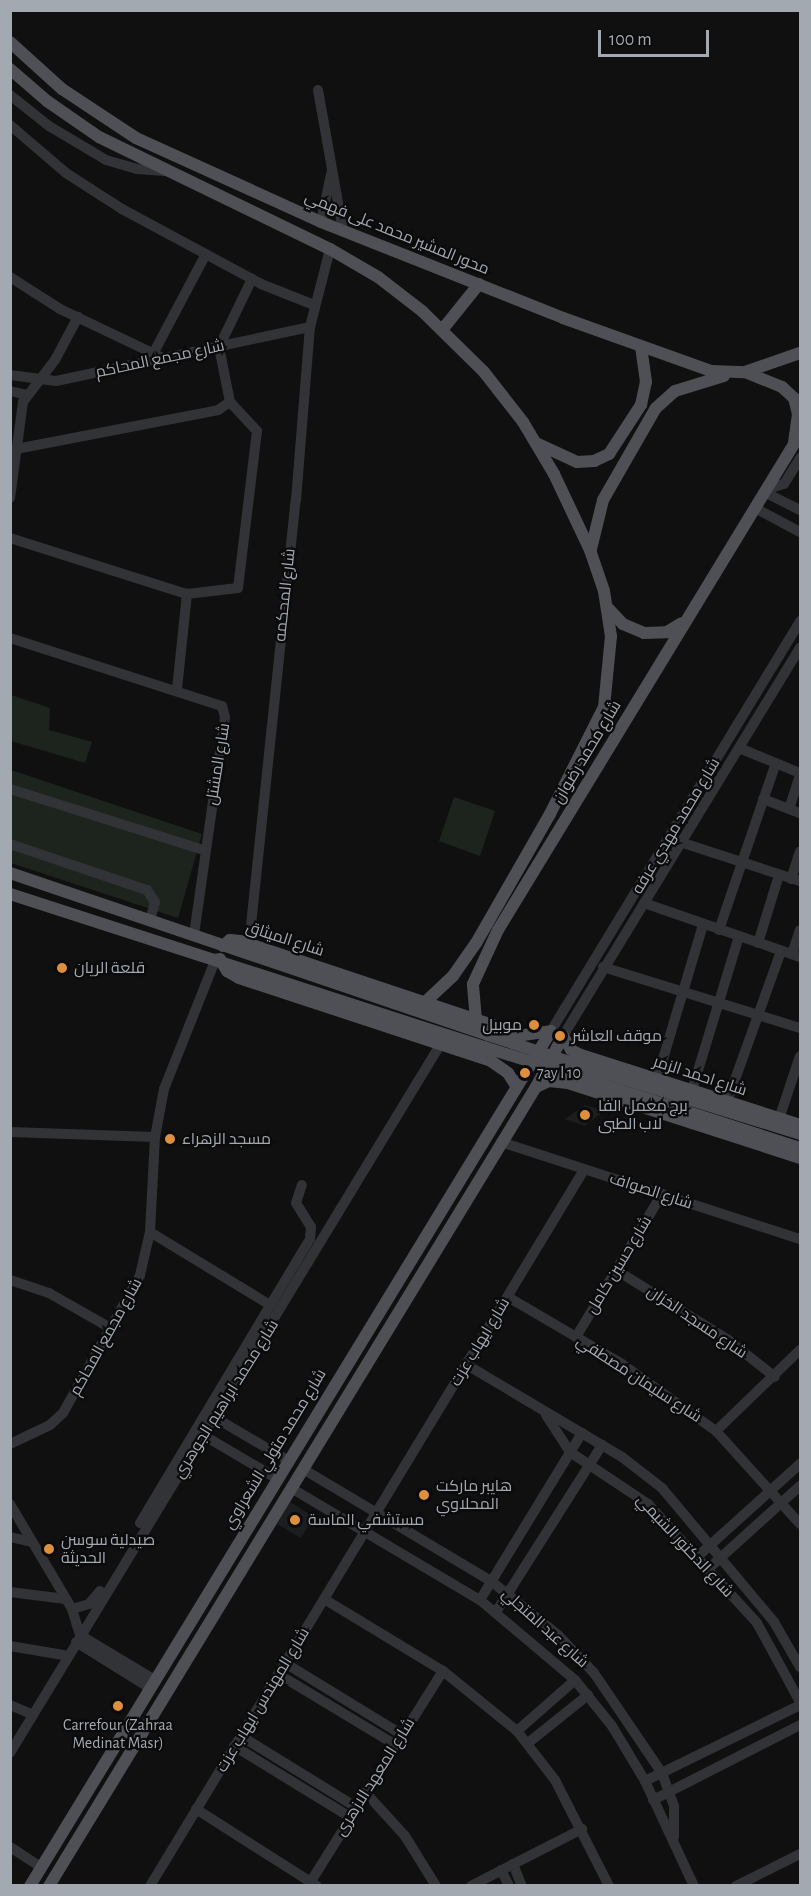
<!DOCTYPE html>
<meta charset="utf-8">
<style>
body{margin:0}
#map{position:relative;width:811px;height:1896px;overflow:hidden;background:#101011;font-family:"Alegreya Sans",Cairo,sans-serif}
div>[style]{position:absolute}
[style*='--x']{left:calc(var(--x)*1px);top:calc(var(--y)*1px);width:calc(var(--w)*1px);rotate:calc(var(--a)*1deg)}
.built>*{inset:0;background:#1c1d1e}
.green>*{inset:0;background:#1d241d}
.minor>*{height:10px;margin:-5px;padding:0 5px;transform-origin:5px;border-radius:5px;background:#323336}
.major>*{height:12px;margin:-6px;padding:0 6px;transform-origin:6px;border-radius:6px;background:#4e5055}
.major-bridge>*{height:12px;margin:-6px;padding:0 6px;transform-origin:6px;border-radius:6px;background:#4e5055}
.dots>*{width:16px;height:16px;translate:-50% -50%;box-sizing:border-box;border:3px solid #0b0b0c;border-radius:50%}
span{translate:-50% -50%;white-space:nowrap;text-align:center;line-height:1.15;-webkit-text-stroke:4.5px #0b0b0c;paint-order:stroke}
.street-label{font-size:16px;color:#a3a9b1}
.poi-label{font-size:16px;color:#a3a9b1}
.left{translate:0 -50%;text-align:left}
.right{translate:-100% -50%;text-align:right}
.frame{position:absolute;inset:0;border:12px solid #a3a9b1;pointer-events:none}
.scale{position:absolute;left:598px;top:30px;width:111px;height:27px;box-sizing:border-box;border:3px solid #a3a9b1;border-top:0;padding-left:8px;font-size:18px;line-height:21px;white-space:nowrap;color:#a3a9b1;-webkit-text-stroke:4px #0b0b0c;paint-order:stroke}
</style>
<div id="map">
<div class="built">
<div style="clip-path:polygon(585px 1105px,604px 1111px,585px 1126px,565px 1119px)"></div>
<div style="clip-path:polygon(290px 1502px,314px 1517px,301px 1538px,277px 1524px)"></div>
</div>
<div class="green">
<div style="clip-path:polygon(11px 695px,50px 708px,49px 730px,92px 742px,85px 763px,11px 741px)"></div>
<div style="clip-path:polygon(11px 770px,202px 834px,178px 918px,11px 863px)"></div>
<div style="clip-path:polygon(454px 797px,495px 811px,480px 856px,439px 841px)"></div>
</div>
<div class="minor">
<div style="--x:318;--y:90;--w:143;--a:79.9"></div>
<div style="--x:10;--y:95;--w:50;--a:38.5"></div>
<div style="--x:49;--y:126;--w:66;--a:30.8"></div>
<div style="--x:106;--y:160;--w:32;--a:16"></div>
<div style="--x:137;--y:169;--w:28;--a:4"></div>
<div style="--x:10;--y:125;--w:74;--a:40.6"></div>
<div style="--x:66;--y:173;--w:67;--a:32.7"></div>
<div style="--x:122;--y:209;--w:158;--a:28.3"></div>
<div style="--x:261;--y:284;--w:57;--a:21.6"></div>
<div style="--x:321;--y:222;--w:49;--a:-78.2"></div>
<div style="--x:10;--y:277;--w:59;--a:32.6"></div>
<div style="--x:60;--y:309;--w:114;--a:25.4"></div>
<div style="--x:153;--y:354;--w:113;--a:-62.1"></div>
<div style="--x:10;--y:375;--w:46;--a:7.4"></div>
<div style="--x:56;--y:381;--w:260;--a:-12"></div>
<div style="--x:10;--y:391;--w:17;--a:13"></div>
<div style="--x:16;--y:449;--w:206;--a:-10.9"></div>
<div style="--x:218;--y:410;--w:14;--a:-34"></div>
<div style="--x:765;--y:490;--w:20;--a:-18"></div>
<div style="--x:784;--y:484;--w:31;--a:-58"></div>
<div style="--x:764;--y:492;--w:40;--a:26.6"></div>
<div style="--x:10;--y:498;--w:97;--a:-82.3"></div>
<div style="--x:23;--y:402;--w:53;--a:-52.7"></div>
<div style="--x:55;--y:360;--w:49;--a:-61.9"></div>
<div style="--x:755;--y:508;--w:51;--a:28.1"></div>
<div style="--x:10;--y:538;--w:186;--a:17.6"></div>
<div style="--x:187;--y:594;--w:51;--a:-6.7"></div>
<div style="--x:238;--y:588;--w:158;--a:-83.1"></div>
<div style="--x:257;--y:431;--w:40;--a:-133"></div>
<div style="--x:230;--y:402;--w:56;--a:-101.3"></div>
<div style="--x:219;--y:347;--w:76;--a:-64.1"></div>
<div style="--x:10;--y:638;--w:223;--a:17.8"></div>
<div style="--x:222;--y:706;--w:11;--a:75"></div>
<div style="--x:225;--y:717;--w:220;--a:98.1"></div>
<div style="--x:177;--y:689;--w:96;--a:-84"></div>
<div style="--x:739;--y:748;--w:66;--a:22.3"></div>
<div style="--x:10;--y:789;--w:203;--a:17.5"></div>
<div style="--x:763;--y:799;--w:40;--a:21"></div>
<div style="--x:789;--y:809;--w:35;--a:-72"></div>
<div style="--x:680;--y:842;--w:126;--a:18"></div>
<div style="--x:10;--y:844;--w:145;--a:18.6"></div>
<div style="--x:147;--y:890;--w:14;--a:56"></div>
<div style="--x:155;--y:902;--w:20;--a:105"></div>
<div style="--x:791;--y:879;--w:29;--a:-72"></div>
<div style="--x:644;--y:903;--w:165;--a:19.1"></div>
<div style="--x:719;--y:930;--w:176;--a:-71.2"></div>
<div style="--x:758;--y:943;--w:71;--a:-72.8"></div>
<div style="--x:249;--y:944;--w:446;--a:-84"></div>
<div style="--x:296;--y:500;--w:174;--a:-85.4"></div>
<div style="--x:310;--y:327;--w:81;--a:-75.6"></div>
<div style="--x:792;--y:954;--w:25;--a:-72"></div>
<div style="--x:603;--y:967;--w:206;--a:17.2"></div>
<div style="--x:551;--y:1031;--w:480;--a:-58.7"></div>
<div style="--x:563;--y:1036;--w:455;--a:-58.6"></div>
<div style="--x:657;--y:1079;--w:161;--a:-73.4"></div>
<div style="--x:692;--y:1090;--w:161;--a:-73"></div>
<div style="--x:727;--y:1102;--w:160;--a:-70.3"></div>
<div style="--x:779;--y:1119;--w:66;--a:-71.6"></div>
<div style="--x:10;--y:1132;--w:145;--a:2"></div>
<div style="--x:501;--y:1142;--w:314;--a:18"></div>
<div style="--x:150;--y:1232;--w:140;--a:31.3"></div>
<div style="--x:616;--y:1270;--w:131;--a:31.9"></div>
<div style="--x:727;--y:1339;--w:61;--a:38.4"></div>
<div style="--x:10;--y:1280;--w:41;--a:18.4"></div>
<div style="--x:49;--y:1293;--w:73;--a:29.7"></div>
<div style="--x:508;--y:1297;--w:132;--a:30.4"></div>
<div style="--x:622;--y:1364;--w:115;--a:35.5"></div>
<div style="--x:716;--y:1431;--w:125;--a:47.9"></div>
<div style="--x:576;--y:1337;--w:167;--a:-59"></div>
<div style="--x:467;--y:1365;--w:180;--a:30.7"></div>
<div style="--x:622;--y:1457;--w:51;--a:37.8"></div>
<div style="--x:662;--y:1488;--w:175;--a:50.1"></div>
<div style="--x:774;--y:1622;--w:52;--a:60"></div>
<div style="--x:546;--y:1415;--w:44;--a:57"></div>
<div style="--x:570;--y:1452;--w:94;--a:33.7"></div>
<div style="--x:648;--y:1504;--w:161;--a:47.5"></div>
<div style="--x:757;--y:1623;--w:90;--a:61.4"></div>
<div style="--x:214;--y:1417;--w:85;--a:30.5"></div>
<div style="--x:716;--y:1431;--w:117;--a:-44"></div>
<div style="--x:203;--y:1435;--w:85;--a:30.5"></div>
<div style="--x:10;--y:1444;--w:44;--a:-25.4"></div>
<div style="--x:50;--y:1425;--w:18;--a:-43"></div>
<div style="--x:63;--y:1413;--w:158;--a:-60.8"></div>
<div style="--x:140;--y:1275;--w:44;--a:-76.9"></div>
<div style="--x:150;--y:1232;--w:95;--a:-87"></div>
<div style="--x:155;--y:1137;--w:49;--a:-79.4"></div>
<div style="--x:164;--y:1089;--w:141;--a:-68.3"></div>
<div style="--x:303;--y:1469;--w:219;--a:30.8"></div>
<div style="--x:491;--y:1581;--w:86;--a:38.9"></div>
<div style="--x:558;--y:1635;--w:52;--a:46.5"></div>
<div style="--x:594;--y:1673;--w:121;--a:55.8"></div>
<div style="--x:662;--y:1773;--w:35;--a:70"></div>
<div style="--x:674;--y:1806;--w:31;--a:90"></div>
<div style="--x:291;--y:1488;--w:220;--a:30.7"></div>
<div style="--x:480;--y:1600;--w:124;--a:40.1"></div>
<div style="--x:575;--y:1680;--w:59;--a:51.2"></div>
<div style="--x:612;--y:1726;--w:64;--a:59"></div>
<div style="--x:645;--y:1781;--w:116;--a:65"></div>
<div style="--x:10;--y:1504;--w:122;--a:59.4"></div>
<div style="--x:72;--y:1609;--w:27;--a:73"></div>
<div style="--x:80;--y:1635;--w:87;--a:31"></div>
<div style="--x:140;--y:1523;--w:331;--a:-59.1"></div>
<div style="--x:310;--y:1239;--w:12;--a:-85"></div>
<div style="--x:311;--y:1227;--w:28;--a:-122"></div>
<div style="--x:296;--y:1203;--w:19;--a:-72"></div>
<div style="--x:10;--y:1537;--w:23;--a:13"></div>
<div style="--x:697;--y:1557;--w:139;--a:-42.1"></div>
<div style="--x:708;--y:1569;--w:124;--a:-42.1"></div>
<div style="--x:10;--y:1592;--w:56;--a:7.1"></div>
<div style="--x:324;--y:1599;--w:139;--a:31.2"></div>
<div style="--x:443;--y:1671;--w:95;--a:39"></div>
<div style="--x:517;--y:1731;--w:62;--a:52.2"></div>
<div style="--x:555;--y:1780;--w:119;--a:63"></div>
<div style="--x:480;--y:1600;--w:196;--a:-58.6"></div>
<div style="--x:72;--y:1609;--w:18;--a:-16"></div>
<div style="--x:89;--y:1604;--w:17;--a:-50"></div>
<div style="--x:496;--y:1612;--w:198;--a:-57.6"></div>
<div style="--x:76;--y:1642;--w:87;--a:31.9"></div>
<div style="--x:10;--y:1646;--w:60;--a:9.6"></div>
<div style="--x:285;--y:1663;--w:136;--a:31.5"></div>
<div style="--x:278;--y:1674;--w:135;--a:31.1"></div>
<div style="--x:10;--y:1705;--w:25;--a:23"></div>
<div style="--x:517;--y:1731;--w:77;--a:-41.3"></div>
<div style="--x:241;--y:1736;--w:135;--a:31.7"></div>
<div style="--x:528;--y:1743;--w:77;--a:-38.7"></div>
<div style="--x:234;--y:1746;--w:136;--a:31.5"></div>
<div style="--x:10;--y:1753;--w:828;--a:-58.73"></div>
<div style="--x:645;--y:1781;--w:173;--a:-26.1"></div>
<div style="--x:365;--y:1792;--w:59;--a:47.7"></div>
<div style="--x:405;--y:1836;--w:59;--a:58.2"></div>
<div style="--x:653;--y:1800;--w:165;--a:-27"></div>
<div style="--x:196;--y:1809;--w:143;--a:32.5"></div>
<div style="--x:10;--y:1847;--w:37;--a:33"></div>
<div style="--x:513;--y:1864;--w:24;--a:68"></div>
<div style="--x:501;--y:1870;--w:18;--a:63"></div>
<div style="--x:150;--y:1886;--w:837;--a:-58.78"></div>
<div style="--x:308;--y:1886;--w:254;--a:-57.9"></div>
<div style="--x:471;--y:1886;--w:125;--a:-27.2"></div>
<div style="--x:736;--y:1886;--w:72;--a:-26.6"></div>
</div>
<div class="major">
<div style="--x:10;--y:42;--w:70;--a:42.1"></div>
<div style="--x:62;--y:89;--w:89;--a:33.5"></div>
<div style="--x:136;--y:138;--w:203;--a:24.4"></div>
<div style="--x:321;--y:222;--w:260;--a:21.6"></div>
<div style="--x:563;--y:318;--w:157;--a:19.7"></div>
<div style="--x:711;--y:371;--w:34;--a:2"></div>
<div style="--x:745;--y:372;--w:58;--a:-19.1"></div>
<div style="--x:10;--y:69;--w:49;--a:40.9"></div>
<div style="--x:47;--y:101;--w:63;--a:34.7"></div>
<div style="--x:99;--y:137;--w:257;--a:25.9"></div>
<div style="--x:330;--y:249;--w:56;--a:30.3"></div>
<div style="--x:378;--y:277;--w:56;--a:37.7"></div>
<div style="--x:422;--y:311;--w:87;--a:44.5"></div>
<div style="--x:484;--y:372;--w:63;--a:52"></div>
<div style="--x:523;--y:422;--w:61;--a:59.2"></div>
<div style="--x:554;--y:474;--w:84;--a:64.7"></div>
<div style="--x:590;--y:550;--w:43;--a:71.1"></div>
<div style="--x:604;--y:591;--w:46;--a:81.2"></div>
<div style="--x:611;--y:636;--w:71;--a:95.6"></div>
<div style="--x:604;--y:707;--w:120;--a:116.8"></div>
<div style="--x:550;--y:814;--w:149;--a:119.8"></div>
<div style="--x:476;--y:943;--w:40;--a:124.9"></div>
<div style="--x:453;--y:976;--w:40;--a:137"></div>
<div style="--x:442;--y:330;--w:59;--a:-51.2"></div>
<div style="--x:745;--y:372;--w:40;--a:22"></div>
<div style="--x:782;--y:387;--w:16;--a:43"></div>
<div style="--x:794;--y:398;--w:16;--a:76"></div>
<div style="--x:798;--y:414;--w:28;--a:98"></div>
<div style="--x:538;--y:444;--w:43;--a:24.8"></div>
<div style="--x:577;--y:462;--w:17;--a:-3"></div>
<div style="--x:594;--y:461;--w:17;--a:-25"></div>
<div style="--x:609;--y:454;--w:59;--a:-56.9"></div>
<div style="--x:641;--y:405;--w:24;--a:-78"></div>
<div style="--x:646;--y:382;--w:34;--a:-98"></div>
<div style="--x:591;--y:549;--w:50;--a:-76.2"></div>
<div style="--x:603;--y:500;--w:106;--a:-60.1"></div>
<div style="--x:656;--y:408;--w:25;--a:-42"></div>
<div style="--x:675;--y:391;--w:51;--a:-17"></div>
<div style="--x:608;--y:608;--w:22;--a:47"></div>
<div style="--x:623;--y:624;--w:23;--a:23"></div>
<div style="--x:644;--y:633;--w:23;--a:-2"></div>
<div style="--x:667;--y:632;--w:17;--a:-31"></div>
<div style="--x:10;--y:873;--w:505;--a:18.72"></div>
<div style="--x:10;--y:894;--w:498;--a:17.9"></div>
<div style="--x:223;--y:946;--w:9;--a:-41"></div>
<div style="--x:230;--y:940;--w:10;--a:6"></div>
<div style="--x:240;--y:941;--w:298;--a:18.4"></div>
<div style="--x:523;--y:1035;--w:28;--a:-8"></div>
<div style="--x:220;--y:959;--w:14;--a:60"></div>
<div style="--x:227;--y:971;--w:14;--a:30"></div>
<div style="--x:239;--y:978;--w:265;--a:18.2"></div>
<div style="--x:491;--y:1061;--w:21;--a:35"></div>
<div style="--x:508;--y:1073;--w:13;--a:58"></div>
<div style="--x:476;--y:1020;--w:36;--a:-95"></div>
<div style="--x:473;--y:984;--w:60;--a:-65.2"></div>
<div style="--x:498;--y:930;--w:581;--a:-58.66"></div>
<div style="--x:563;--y:1036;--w:16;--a:60"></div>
<div style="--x:571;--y:1050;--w:11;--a:27"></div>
<div style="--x:581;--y:1055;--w:230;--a:17.7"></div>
<div style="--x:582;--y:1066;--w:228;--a:17.3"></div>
<div style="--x:579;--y:1077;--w:232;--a:17.8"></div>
<div style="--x:536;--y:1087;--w:14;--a:-25"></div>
<div style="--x:549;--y:1081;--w:19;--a:6"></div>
<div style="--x:568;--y:1083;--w:244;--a:17.9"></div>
<div style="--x:30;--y:1886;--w:1001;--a:-58.64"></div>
<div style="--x:49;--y:1886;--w:936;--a:-58.64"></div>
<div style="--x:536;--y:1087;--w:58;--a:-62.1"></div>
</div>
<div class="major-bridge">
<div style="--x:488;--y:1035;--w:99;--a:18.3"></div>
<div style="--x:484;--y:1047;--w:100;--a:17.5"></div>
</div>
<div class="dots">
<div style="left:62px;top:968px;background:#dd8f3d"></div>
<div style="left:534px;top:1025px;background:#dd8f3d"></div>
<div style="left:560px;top:1036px;background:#dd8f3d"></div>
<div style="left:525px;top:1073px;background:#dd8f3d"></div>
<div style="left:585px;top:1115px;background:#dd8f3d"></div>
<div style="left:170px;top:1139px;background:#dd8f3d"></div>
<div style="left:424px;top:1495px;background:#dd8f3d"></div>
<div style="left:295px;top:1520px;background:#dd8f3d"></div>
<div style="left:49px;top:1549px;background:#dd8f3d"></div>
<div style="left:118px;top:1706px;background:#dd8f3d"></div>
</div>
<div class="street-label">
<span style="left:397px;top:233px;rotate:22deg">محور المشير محمد على فهمي</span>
<span style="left:160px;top:359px;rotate:-12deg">شارع مجمع المحاكم</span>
<span style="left:285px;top:595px;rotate:-84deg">شارع المحكمه</span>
<span style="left:587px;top:752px;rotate:-59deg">شارع محمد رضوان</span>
<span style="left:218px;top:764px;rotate:-81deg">شارع المشتل</span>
<span style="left:676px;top:826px;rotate:-59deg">شارع محمد مهدي عرفه</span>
<span style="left:285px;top:939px;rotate:18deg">شارع الميثاق</span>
<span style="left:700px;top:1076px;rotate:18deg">شارع احمد الزمر</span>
<span style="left:651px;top:1191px;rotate:18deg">شارع الصواف</span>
<span style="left:619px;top:1265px;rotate:-59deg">شارع حسين كامل</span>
<span style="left:697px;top:1322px;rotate:34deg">شارع مسجد الخزان</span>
<span style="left:106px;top:1337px;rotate:-61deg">شارع مجمع المحاكم</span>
<span style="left:480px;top:1342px;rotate:-59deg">شارع ايهاب عزت</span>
<span style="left:639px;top:1379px;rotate:33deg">شارع سليمان مصطفي</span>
<span style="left:226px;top:1399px;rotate:-58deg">شارع محمد ابراهيم الجوهري</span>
<span style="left:275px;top:1449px;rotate:-59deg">شارع محمد متولي الشعراوي</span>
<span style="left:685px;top:1546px;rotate:47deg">شارع الدكتور الشيمي</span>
<span style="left:545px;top:1628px;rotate:42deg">شارع عبد المتجلي</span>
<span style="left:263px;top:1700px;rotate:-59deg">شارع المهندس ايهاب عزت</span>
<span style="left:375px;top:1777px;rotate:-58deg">شارع المعهد الازهرى</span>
</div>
<div class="poi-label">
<span class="left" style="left:74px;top:968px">قلعة الريان</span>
<span class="right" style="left:522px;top:1025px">موبيل</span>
<span class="left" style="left:572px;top:1036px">موقف العاشر</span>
<span class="left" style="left:537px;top:1073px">7ay l 10</span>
<span class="left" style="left:598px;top:1115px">برج معمل الفا<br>لاب الطبى</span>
<span class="left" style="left:182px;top:1139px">مسجد الزهراء</span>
<span class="left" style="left:436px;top:1495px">هايبر ماركت<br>المحلاوي</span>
<span class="left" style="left:308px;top:1520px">مستشفي الماسة</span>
<span class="left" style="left:61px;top:1549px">صيدلية سوسن<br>الحديثة</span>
<span style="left:118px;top:1734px">Carrefour (Zahraa<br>Medinat Masr)</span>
</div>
<div class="frame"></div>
<div class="scale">100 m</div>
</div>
